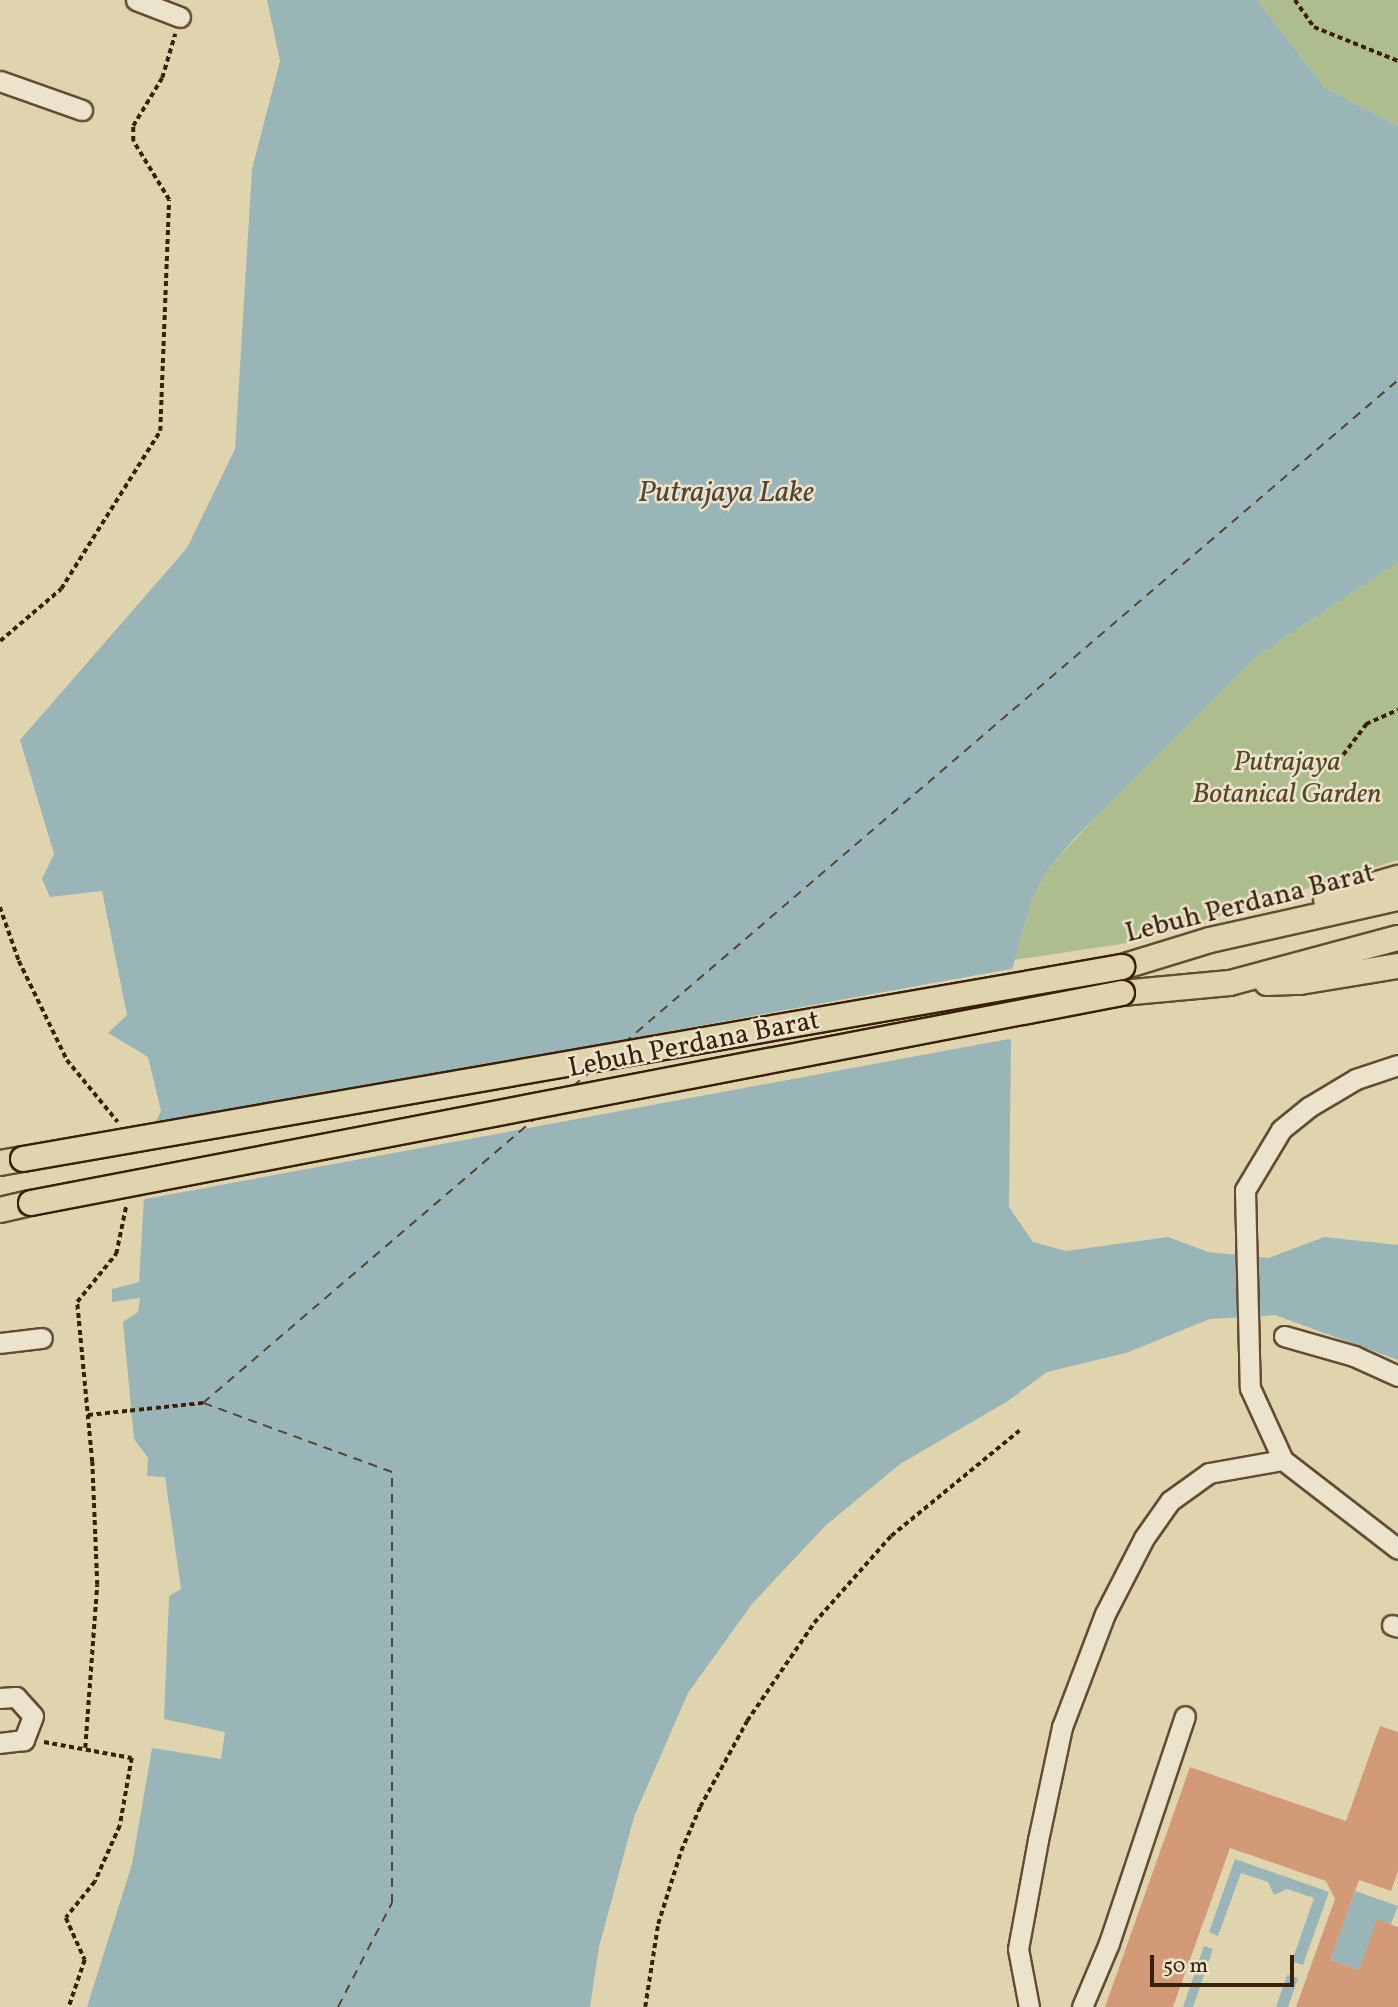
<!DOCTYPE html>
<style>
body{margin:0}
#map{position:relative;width:1398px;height:2007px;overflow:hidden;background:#e0d4af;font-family:Vollkorn,serif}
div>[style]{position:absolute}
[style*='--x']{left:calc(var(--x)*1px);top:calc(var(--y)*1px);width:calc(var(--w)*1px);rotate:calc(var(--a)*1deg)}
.green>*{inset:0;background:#aebd8d}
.water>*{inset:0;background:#9ab5b7}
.pier>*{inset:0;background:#e0d4af}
.ferry>*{height:2px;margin-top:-1px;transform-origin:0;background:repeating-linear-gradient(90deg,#514534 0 9px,transparent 0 16px)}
.building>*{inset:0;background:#d29a77}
.path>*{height:3.5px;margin-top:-1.75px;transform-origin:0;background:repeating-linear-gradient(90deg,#392008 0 5px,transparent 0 8.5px)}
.roads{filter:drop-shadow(2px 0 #634d32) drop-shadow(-2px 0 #634d32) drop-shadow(0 2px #634d32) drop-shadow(0 -2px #634d32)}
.minor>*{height:19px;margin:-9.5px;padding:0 9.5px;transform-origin:9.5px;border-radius:9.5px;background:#ebe3cb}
.major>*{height:24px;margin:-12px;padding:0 12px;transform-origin:12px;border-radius:12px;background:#e0d4af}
.bridges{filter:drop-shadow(2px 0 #392008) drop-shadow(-2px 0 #392008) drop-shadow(0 2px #392008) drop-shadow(0 -2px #392008)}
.major-bridge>*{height:24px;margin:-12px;padding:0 12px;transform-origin:12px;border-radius:12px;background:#e0d4af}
span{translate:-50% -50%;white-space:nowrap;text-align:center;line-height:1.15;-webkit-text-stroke:5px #ebe3cb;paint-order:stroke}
.park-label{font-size:28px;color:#564729;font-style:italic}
.street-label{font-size:28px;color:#392008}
.water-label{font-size:30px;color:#514534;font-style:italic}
.scale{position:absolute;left:1150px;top:1955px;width:144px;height:32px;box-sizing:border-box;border:4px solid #392008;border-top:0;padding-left:9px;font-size:21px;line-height:24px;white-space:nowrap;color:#392008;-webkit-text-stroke:5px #ebe3cb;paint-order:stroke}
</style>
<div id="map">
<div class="green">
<div style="clip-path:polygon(1257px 0,1398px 0,1398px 126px,1325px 88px)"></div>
<div style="clip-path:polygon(1398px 562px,1398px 860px,1134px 942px,1015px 960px,1032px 899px,1048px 869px,1130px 780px,1257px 656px)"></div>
</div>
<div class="water">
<div style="clip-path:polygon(267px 0,1257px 0,1325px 88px,1398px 126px,1398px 562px,1257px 656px,1076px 837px,1048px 869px,1032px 899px,1005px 995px,1011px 1043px,1009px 1207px,1033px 1242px,1066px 1251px,1168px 1237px,1208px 1252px,1269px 1258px,1324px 1237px,1398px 1245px,1398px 1360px,1275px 1315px,1210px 1319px,1126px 1353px,1047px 1372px,1008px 1401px,900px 1464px,825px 1526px,752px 1604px,688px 1693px,634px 1817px,599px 1947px,590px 2007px,87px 2007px,132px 1864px,152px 1748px,221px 1759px,225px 1732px,164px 1719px,169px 1596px,181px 1589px,165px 1477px,147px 1476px,148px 1458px,134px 1439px,123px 1322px,138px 1312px,140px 1298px,112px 1302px,112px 1289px,139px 1282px,144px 1197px,139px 1159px,161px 1111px,148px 1057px,108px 1033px,127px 1015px,102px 891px,50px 897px,42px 879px,54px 854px,20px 740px,187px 548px,235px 449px,252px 169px,280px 61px)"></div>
<div style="clip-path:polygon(1235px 1859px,1329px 1892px,1303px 1965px,1292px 1961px,1314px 1898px,1287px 1889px,1274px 1895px,1268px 1882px,1241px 1873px,1218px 1936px,1209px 1932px)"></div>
<div style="clip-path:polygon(1355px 1891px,1398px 1906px,1391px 1924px,1377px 1920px,1359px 1970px,1330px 1960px)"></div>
<div style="clip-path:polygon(1204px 1946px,1213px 1949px,1193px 2007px,1183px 2007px)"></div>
<div style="clip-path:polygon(1287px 1975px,1298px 1978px,1288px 2007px,1276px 2007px)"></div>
</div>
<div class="pier">
<div style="clip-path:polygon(1016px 968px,1009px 996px,1014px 1038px,140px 1200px,135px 1159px,150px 1126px)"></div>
</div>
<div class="ferry">
<div style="--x:624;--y:1043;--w:1019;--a:-40.58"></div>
<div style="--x:573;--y:1086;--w:22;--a:-39"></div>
<div style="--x:338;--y:2007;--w:117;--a:-62.6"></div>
<div style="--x:392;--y:1903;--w:431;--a:-90"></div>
<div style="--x:392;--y:1472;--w:201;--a:-159.9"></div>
<div style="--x:203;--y:1403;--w:440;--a:-40.6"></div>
</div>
<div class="building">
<div style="clip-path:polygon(1380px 1726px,1398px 1732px,1398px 1871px,1391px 1891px,1359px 1880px,1330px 1960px,1359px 1970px,1377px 1919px,1398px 1927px,1398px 2007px,1296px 2007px,1335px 1899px,1326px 1881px,1230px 1848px,1173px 2007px,1105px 2007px,1190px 1767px,1346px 1821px)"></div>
</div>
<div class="path">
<div style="--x:1295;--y:0;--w:33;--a:55"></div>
<div style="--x:1314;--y:27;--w:91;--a:22"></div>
<div style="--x:0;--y:641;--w:80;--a:-40.4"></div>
<div style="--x:61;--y:589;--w:186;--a:-57.9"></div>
<div style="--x:160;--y:431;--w:231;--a:-87.8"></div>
<div style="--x:169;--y:200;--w:69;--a:-121.4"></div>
<div style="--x:133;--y:141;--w:15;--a:-90"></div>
<div style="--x:133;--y:126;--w:56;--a:-58.9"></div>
<div style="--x:162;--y:78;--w:46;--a:-73.5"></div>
<div style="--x:1343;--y:755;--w:39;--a:-53"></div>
<div style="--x:1366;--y:724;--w:35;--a:-24"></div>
<div style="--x:0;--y:907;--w:57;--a:70.6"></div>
<div style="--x:19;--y:961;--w:110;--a:64.1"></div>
<div style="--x:67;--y:1060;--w:80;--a:50.6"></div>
<div style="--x:88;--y:1415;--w:116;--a:-6"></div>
<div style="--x:44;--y:1742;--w:89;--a:10.3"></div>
<div style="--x:132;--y:1758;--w:69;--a:100"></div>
<div style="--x:120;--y:1826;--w:61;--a:114.1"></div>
<div style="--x:95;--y:1882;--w:46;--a:128.9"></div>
<div style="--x:66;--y:1918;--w:46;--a:65.7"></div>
<div style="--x:85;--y:1960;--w:50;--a:108.8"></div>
<div style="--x:85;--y:1748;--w:163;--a:-85.8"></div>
<div style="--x:97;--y:1585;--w:123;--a:-92.3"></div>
<div style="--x:92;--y:1462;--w:161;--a:-95.4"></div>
<div style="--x:77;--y:1302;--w:62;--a:-50.9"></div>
<div style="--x:116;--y:1254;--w:49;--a:-78.2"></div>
<div style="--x:645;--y:2007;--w:84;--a:-81.1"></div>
<div style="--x:658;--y:1924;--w:77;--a:-72.5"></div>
<div style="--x:681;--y:1851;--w:48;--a:-66.6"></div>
<div style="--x:700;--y:1807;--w:98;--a:-61.3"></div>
<div style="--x:747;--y:1721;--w:119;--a:-55.6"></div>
<div style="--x:814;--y:1623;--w:116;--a:-48.5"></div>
<div style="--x:891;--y:1536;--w:166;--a:-39.4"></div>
</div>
<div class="roads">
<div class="minor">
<div style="--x:136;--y:0;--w:47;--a:21.1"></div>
<div style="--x:0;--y:81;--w:87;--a:19.5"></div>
<div style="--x:1398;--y:1065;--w:44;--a:161.6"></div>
<div style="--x:1356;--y:1079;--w:55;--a:149.2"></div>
<div style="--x:1309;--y:1107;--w:36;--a:141"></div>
<div style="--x:1281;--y:1130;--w:70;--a:121"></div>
<div style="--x:1245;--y:1190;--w:198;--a:88.6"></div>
<div style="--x:1250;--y:1388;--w:79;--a:65.4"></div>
<div style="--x:1283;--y:1460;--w:145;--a:37.7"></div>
<div style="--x:1284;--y:1336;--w:73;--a:15.9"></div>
<div style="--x:1354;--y:1356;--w:48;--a:24.4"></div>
<div style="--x:0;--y:1343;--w:42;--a:-6.8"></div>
<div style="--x:1392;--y:1625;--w:6;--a:18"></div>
<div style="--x:0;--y:1698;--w:16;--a:-4"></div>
<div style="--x:16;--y:1697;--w:25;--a:48"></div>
<div style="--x:33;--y:1716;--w:26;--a:111"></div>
<div style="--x:24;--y:1740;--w:24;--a:173"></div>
<div style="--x:1029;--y:2007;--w:59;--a:-100.7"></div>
<div style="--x:1018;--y:1949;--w:111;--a:-79.6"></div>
<div style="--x:1038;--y:1840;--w:116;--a:-78"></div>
<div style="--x:1062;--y:1727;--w:121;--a:-69.2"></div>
<div style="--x:1105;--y:1614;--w:85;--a:-62.8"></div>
<div style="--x:1144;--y:1538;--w:45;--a:-54.9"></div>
<div style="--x:1170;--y:1501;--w:48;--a:-35.7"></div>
<div style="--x:1209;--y:1473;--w:75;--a:-10"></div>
<div style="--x:1082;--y:2007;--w:69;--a:-67.1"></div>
<div style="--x:1109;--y:1943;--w:239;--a:-71.5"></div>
</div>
<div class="major">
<div style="--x:1326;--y:899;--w:75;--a:-16.3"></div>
<div style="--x:1122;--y:967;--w:92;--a:-17.1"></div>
<div style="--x:1210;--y:940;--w:193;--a:-12.6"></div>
<div style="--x:1267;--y:983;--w:33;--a:-2"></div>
<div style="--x:1300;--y:982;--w:99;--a:-9.3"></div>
<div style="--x:1122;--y:993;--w:108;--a:-5.3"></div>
<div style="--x:1230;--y:983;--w:174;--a:-15"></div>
<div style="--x:0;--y:1163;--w:23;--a:-10"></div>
<div style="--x:0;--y:1210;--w:32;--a:-13"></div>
</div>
</div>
<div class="bridges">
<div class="major-bridge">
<div style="--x:23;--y:1159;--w:1116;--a:-9.91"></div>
<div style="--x:31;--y:1203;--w:1111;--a:-10.9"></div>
</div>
</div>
<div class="park-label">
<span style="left:1287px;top:779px">Putrajaya<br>Botanical Garden</span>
</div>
<div class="street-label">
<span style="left:1250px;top:904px;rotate:-14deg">Lebuh Perdana Barat</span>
<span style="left:694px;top:1045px;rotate:-11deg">Lebuh Perdana Barat</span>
</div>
<div class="water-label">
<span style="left:726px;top:493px">Putrajaya Lake</span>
</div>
<div class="scale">50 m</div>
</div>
